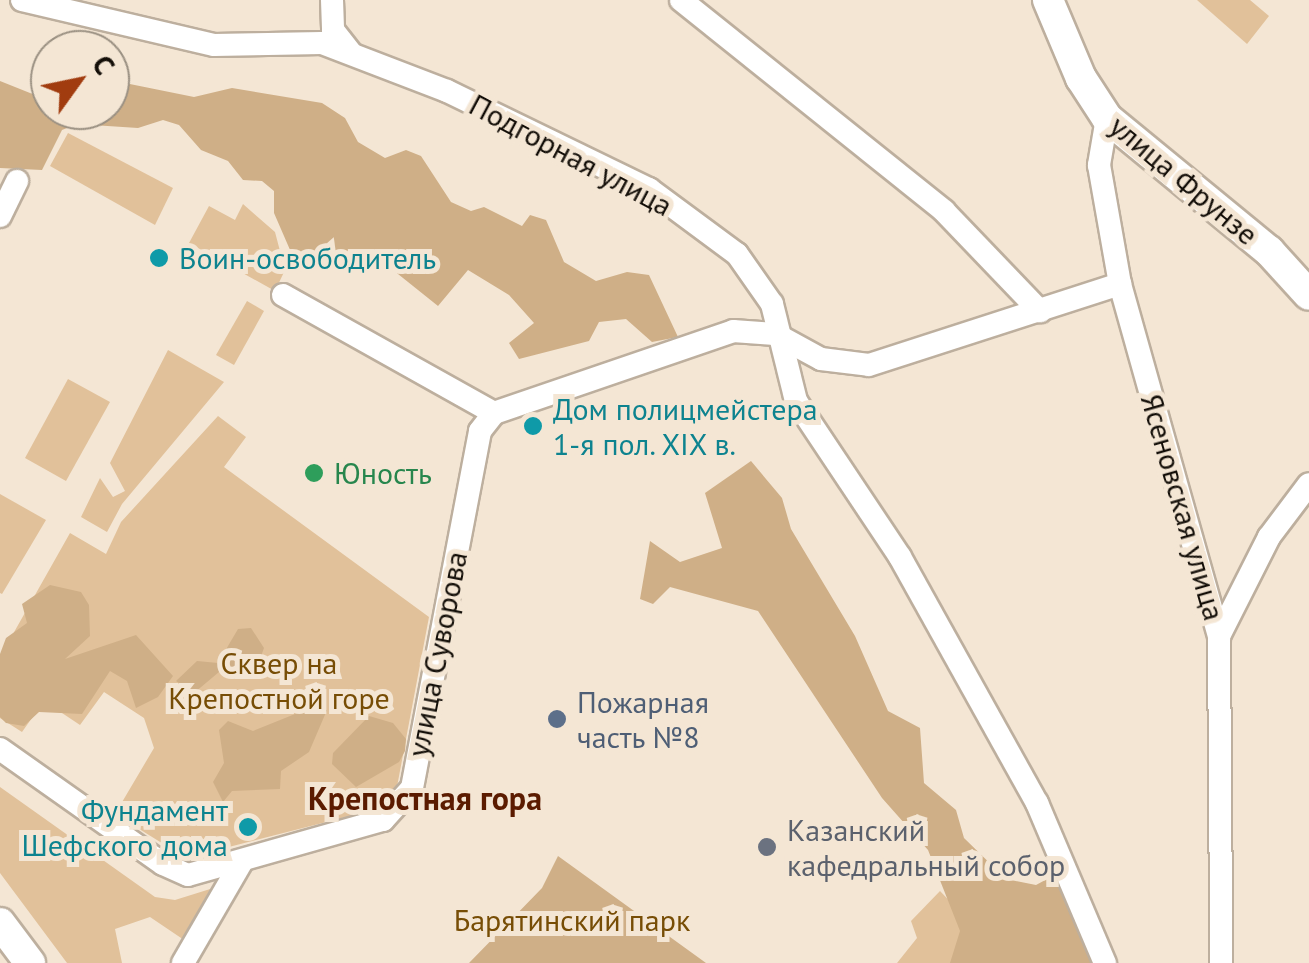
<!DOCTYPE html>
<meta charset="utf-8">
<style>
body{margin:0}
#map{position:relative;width:1309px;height:963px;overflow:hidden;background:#f4e6d4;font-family:"PT Sans",sans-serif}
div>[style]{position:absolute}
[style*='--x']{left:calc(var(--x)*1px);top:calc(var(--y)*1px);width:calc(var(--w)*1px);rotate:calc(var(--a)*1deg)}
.green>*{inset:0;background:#e1c19a}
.forest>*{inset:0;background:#cfaf87}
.roads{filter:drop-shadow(2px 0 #bdaf9e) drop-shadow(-2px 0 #bdaf9e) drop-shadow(0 2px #bdaf9e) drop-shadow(0 -2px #bdaf9e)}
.minor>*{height:22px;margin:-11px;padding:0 11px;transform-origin:11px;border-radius:11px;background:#fff}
.major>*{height:30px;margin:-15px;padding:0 15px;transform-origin:15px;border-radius:15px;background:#fff}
.dots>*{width:28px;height:28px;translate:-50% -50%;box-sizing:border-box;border:5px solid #f4e6d4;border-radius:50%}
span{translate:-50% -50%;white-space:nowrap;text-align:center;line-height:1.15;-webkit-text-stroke:10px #f4e6d4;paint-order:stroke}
.street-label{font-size:30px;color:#130e08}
.culture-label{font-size:30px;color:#0d838f}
.left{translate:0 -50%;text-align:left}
.right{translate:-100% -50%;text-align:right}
.leisure-label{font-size:30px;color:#27864d}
.park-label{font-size:30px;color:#774d05}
.service-label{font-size:30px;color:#4e5e75}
.worship-label{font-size:30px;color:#5b616d}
.neighbourhood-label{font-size:32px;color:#5b1b00;font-weight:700}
.north{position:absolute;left:30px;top:30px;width:100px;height:100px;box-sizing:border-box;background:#f4e6d4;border:2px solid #9a9082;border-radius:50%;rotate:57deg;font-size:28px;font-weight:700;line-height:40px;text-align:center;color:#130e08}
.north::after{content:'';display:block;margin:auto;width:35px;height:45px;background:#a13c0f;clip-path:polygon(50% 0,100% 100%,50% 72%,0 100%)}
</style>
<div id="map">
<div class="green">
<div style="clip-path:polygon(1197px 0,1250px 0,1269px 16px,1247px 44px)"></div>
<div style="clip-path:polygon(68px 133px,173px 188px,155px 225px,50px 166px)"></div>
<div style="clip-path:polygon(243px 204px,275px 232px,285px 270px,275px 291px,189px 243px,209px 206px,235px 220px)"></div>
<div style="clip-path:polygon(247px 301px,264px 311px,234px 365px,216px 355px)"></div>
<div style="clip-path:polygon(168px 350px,224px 382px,122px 504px,107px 532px,81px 517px,100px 478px,113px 497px,125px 491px,110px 463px)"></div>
<div style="clip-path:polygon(68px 379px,110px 402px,66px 481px,25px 458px)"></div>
<div style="clip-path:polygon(218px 416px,246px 437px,224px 467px,429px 617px,396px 792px,377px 809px,186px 858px,115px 814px,154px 748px,144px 718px,104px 692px,80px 725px,44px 701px,22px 732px,0 718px,0 657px,70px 533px,106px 554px,121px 522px)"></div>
<div style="clip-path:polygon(0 494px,46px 520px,2px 594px,0 593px)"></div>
<div style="clip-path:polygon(0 787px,155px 897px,175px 900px,223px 885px,187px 942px,150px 917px,115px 929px,122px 963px,67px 963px,0 873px)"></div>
<div style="clip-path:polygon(940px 891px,961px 913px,981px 963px,897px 963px,917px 938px,911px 921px)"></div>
</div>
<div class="forest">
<div style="clip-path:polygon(110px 80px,194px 97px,232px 88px,322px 103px,345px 118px,358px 142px,385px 158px,406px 150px,421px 156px,451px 202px,471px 211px,484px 207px,522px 226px,530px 215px,546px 220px,564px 262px,596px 281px,627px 272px,649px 275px,678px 337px,652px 342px,626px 319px,599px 322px,589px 341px,519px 359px,509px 343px,534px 323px,509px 295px,468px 270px,438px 306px,393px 270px,365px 258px,297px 266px,274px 213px,274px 191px,262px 181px,243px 180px,228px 161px,201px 150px,179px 125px,163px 120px,138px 128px,77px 124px,62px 130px,42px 170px,0 168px,0 81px,50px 101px,50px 110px,110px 110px)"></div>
<div style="clip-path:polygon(751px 461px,782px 498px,791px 529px,855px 636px,888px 711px,920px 728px,924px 783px,956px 810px,964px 838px,1006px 879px,1036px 885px,1062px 871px,1092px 963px,950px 963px,960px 931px,928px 850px,882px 798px,758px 611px,670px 587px,653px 604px,640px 599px,650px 541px,680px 562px,722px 548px,705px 493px)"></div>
<div style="clip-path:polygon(50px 585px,81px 592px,89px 605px,90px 636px,65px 659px,136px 635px,173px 676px,158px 697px,136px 708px,127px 681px,110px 671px,82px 714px,39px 712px,24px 726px,6px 723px,0 717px,0 654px,6px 638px,27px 623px,22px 604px)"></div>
<div style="clip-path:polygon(251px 628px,264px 648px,257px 667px,247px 674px,219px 672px,194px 693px,176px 681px,197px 661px,218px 663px,238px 629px)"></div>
<div style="clip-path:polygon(305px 710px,327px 710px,309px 752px,281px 771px,280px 789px,232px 791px,223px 802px,213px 782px,224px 763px,219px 730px,228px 721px,253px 731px)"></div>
<div style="clip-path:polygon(369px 716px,393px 723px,406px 739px,405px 751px,399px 762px,356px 787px,332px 764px,333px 753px)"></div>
<div style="clip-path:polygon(558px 856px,706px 963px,469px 963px,542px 888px)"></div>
</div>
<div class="roads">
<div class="minor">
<div style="--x:22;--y:0;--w:197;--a:13.2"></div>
<div style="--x:214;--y:45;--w:108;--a:-1.1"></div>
<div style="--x:322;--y:43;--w:134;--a:21"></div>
<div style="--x:447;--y:91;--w:225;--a:25.9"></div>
<div style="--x:649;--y:189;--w:109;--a:36.5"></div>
<div style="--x:737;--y:254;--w:61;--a:55"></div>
<div style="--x:772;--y:304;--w:100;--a:76.1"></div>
<div style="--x:796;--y:401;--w:187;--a:56.3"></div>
<div style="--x:900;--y:557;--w:282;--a:60.9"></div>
<div style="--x:1037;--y:803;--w:174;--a:67"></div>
<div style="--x:332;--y:0;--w:30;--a:88"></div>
<div style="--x:333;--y:30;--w:29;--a:52"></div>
<div style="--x:681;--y:0;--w:337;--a:38.7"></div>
<div style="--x:944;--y:211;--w:139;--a:46.2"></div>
<div style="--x:1107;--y:118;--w:48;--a:99.7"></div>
<div style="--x:1099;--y:165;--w:121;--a:80"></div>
<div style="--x:1120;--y:284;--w:366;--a:74.3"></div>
<div style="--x:1219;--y:636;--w:327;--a:89.6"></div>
<div style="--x:0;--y:216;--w:39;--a:-64"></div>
<div style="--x:283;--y:295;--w:242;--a:29.2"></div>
<div style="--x:494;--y:413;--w:253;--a:-18.9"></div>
<div style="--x:733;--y:331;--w:42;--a:4.1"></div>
<div style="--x:775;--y:334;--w:52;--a:28.5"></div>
<div style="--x:821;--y:359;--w:48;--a:7.1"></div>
<div style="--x:869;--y:365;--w:264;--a:-17.9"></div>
<div style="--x:1219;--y:636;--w:111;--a:-63.2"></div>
<div style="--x:1269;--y:537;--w:66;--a:-53"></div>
<div style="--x:0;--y:749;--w:199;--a:35.2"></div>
<div style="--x:163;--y:864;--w:27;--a:24"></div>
<div style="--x:188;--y:875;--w:203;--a:-15.8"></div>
<div style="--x:383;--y:820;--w:43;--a:-47.8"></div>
<div style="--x:412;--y:788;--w:363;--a:-79.2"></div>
<div style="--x:480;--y:431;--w:23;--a:-52"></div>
<div style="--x:183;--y:963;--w:116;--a:-59.9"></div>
</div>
<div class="major">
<div style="--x:1048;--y:0;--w:85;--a:67.1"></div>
<div style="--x:1081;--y:78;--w:48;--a:57"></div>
<div style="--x:1107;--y:118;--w:210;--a:39.4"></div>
<div style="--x:1269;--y:251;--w:59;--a:47.7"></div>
<div style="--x:0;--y:923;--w:50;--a:53.1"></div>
</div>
</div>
<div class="dots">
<div style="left:159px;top:258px;background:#0f9aa8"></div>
<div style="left:533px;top:426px;background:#0f9aa8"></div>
<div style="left:314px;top:473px;background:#2e9e5b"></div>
<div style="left:557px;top:719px;background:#5c6f8a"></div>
<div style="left:248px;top:827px;background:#0f9aa8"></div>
<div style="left:767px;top:847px;background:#6b7280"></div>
</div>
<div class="street-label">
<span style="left:571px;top:155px;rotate:28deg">Подгорная улица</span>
<span style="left:1184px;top:180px;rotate:40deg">улица Фрунзе</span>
<span style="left:1183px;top:507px;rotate:74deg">Ясеновская улица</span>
<span style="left:437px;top:654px;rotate:-79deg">улица Суворова</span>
</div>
<div class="culture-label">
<span class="left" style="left:179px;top:258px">Воин-освободитель</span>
<span class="left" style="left:553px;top:426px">Дом полицмейстера<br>1-я пол. XIX в.</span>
<span class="right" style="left:228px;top:827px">Фундамент<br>Шефского дома</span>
</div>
<div class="leisure-label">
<span class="left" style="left:334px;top:473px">Юность</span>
</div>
<div class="park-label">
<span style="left:279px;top:680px">Сквер на<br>Крепостной горе</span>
<span style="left:572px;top:920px">Барятинский парк</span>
</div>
<div class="service-label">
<span class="left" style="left:577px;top:719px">Пожарная<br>часть №8</span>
</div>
<div class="worship-label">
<span class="left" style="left:787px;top:847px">Казанский<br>кафедральный собор</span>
</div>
<div class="neighbourhood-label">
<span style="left:425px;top:798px">Крепостная гора</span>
</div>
<div class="north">С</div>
</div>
